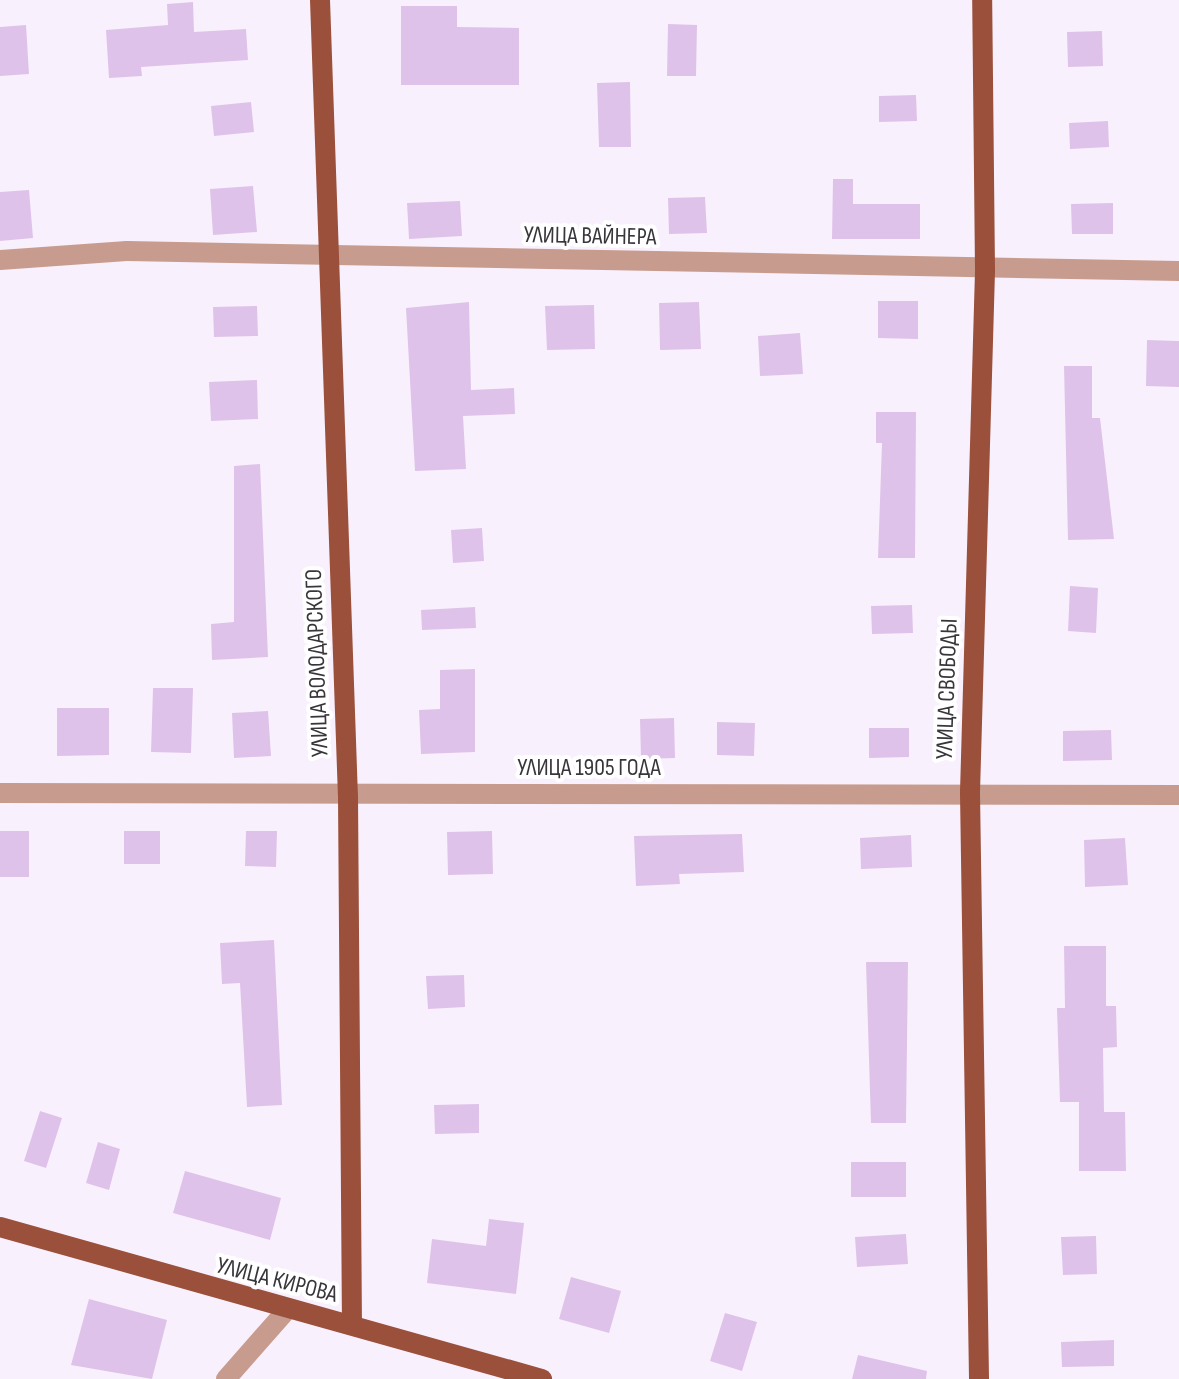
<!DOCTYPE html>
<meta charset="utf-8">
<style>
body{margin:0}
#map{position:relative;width:1179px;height:1379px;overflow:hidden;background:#f9f0fd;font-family:"Sofia Sans Condensed",sans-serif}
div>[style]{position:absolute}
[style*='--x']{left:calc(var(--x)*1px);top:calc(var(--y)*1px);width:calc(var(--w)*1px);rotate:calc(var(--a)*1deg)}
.building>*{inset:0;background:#dfc2ea}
.minor>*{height:20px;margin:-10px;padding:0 10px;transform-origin:10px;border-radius:10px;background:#c79c8e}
.major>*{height:20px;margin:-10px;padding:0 10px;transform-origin:10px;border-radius:10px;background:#9a503a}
span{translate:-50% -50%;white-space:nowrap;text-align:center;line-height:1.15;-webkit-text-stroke:8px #fff;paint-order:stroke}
.street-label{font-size:24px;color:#39363b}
</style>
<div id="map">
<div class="building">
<div style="clip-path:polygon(193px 2px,194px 32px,246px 29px,248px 60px,141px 67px,142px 76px,109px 78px,106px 30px,168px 25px,167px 4px)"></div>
<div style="clip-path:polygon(401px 6px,457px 6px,457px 27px,519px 28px,519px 85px,401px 85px)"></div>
<div style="clip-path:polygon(668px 24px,697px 25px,696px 76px,667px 76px)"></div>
<div style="clip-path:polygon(26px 25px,29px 74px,0 76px,0 27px)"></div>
<div style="clip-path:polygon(1102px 31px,1103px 66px,1068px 67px,1067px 32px)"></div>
<div style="clip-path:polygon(630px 82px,631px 147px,599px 147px,597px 83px)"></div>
<div style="clip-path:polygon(916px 95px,917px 121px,879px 122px,879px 96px)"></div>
<div style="clip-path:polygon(251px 102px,254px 132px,214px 136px,211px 106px)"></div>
<div style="clip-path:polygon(1108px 121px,1109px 147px,1070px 149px,1069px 123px)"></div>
<div style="clip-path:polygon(833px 179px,853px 179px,853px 204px,920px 204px,920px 239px,832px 239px)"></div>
<div style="clip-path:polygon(253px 186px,257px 232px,213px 235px,210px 189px)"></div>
<div style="clip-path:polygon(29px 190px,33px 238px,0 241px,0 192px)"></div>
<div style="clip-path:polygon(705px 197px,707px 233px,669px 234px,668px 198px)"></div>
<div style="clip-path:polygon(460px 201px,462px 236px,409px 239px,407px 203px)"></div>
<div style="clip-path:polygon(1113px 203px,1113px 234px,1072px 234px,1071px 204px)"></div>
<div style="clip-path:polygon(878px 301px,918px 301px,918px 339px,878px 338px)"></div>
<div style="clip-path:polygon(469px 302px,471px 390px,514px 388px,515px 414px,463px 416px,466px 469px,415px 471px,406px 308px)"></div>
<div style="clip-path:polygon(699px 302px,701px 349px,660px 350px,659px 303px)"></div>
<div style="clip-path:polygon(594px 305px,595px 349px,547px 350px,545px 306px)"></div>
<div style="clip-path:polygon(257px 306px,258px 336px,214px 337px,213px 307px)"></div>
<div style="clip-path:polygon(800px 333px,803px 374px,760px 376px,758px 336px)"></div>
<div style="clip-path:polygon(1147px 340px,1179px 341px,1179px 387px,1146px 386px)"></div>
<div style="clip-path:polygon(1064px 366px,1092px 366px,1092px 418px,1100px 418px,1114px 539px,1068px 540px)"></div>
<div style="clip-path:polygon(257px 380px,258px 419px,211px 421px,209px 382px)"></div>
<div style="clip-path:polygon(876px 412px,916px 412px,915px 558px,878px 558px,882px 443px,876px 443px)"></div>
<div style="clip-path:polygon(260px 464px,268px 657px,212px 660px,211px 624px,234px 622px,234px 466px)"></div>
<div style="clip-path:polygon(482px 528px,484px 561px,453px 563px,451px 530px)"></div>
<div style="clip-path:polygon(1070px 586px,1098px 588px,1096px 633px,1068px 631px)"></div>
<div style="clip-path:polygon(912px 605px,913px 633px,872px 634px,871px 606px)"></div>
<div style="clip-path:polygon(475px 607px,476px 628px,422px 630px,421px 610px)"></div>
<div style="clip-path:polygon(475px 669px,475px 752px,421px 754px,419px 710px,440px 709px,440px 670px)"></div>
<div style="clip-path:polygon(153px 688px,193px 688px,191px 753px,151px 752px)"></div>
<div style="clip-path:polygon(57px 708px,109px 708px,109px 755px,57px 756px)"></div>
<div style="clip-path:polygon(268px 711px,271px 756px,234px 758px,232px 713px)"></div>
<div style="clip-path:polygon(674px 718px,675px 758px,641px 759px,640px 719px)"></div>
<div style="clip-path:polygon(717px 722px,755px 723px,754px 756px,717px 755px)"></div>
<div style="clip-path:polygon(869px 728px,909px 728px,909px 757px,869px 758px)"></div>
<div style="clip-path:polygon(1111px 730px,1112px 760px,1063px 761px,1063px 731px)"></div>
<div style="clip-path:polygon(0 831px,29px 831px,29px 877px,0 877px)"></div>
<div style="clip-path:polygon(124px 831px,160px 831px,160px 864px,124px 864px)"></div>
<div style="clip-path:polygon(246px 831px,277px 831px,276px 867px,245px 866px)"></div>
<div style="clip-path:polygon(492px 831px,493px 874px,448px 875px,447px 832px)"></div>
<div style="clip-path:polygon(742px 834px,744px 872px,679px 874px,680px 884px,636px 886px,634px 836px)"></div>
<div style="clip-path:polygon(911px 835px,912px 867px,861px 869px,860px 838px)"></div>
<div style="clip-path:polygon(1125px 838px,1128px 885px,1085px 887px,1084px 840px)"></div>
<div style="clip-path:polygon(274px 940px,282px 1105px,247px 1107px,240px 983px,222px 984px,220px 943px)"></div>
<div style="clip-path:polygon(1064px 946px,1106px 946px,1106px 1006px,1116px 1006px,1117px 1047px,1103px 1048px,1104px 1112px,1125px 1112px,1126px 1171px,1079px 1171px,1079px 1102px,1060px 1102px,1057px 1008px,1065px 1008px)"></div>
<div style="clip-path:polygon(866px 962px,908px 962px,906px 1123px,871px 1123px)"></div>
<div style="clip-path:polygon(464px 975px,465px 1007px,428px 1009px,426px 976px)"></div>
<div style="clip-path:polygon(479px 1104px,479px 1133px,435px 1134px,434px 1105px)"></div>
<div style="clip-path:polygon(40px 1111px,62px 1118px,46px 1168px,24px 1161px)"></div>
<div style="clip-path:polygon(98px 1142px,120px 1149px,109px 1190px,86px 1183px)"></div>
<div style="clip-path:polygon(851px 1162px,906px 1162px,906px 1197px,851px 1197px)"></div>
<div style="clip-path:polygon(185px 1171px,281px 1198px,270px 1240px,173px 1213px)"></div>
<div style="clip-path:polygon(489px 1219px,524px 1223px,516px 1294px,427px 1283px,432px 1239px,486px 1246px)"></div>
<div style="clip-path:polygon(906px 1234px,908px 1264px,857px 1267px,855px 1237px)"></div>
<div style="clip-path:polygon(1096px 1236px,1097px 1274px,1063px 1275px,1061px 1237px)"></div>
<div style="clip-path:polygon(571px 1277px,621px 1291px,609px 1333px,559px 1319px)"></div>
<div style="clip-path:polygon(89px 1299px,167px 1320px,152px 1379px,71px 1365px)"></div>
<div style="clip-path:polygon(725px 1313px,757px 1322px,742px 1371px,710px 1361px)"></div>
<div style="clip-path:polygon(1114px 1340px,1114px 1366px,1062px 1367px,1061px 1342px)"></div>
<div style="clip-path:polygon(858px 1355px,927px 1371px,926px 1379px,852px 1379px)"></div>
</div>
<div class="minor">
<div style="--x:0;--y:260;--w:127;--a:-4.1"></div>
<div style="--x:127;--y:251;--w:1052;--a:1.09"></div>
<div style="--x:0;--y:793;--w:1179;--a:0.1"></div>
<div style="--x:226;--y:1379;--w:89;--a:-48.6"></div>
</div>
<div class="major">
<div style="--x:320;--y:0;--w:796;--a:87.99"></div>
<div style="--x:348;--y:796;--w:529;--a:89.57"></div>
<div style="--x:0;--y:1227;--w:563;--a:15.67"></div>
<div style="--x:979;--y:1379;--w:587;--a:-90.88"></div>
<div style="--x:970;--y:792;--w:522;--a:-88.35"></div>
<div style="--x:985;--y:270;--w:270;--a:-90.6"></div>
</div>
<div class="street-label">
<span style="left:590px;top:236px;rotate:1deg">УЛИЦА ВАЙНЕРА</span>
<span style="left:317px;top:663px;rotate:-92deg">УЛИЦА ВОЛОДАРСКОГО</span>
<span style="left:947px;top:689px;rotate:-88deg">УЛИЦА СВОБОДЫ</span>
<span style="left:589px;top:768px">УЛИЦА 1905 ГОДА</span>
<span style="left:277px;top:1280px;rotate:14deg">УЛИЦА КИРОВА</span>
</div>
</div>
